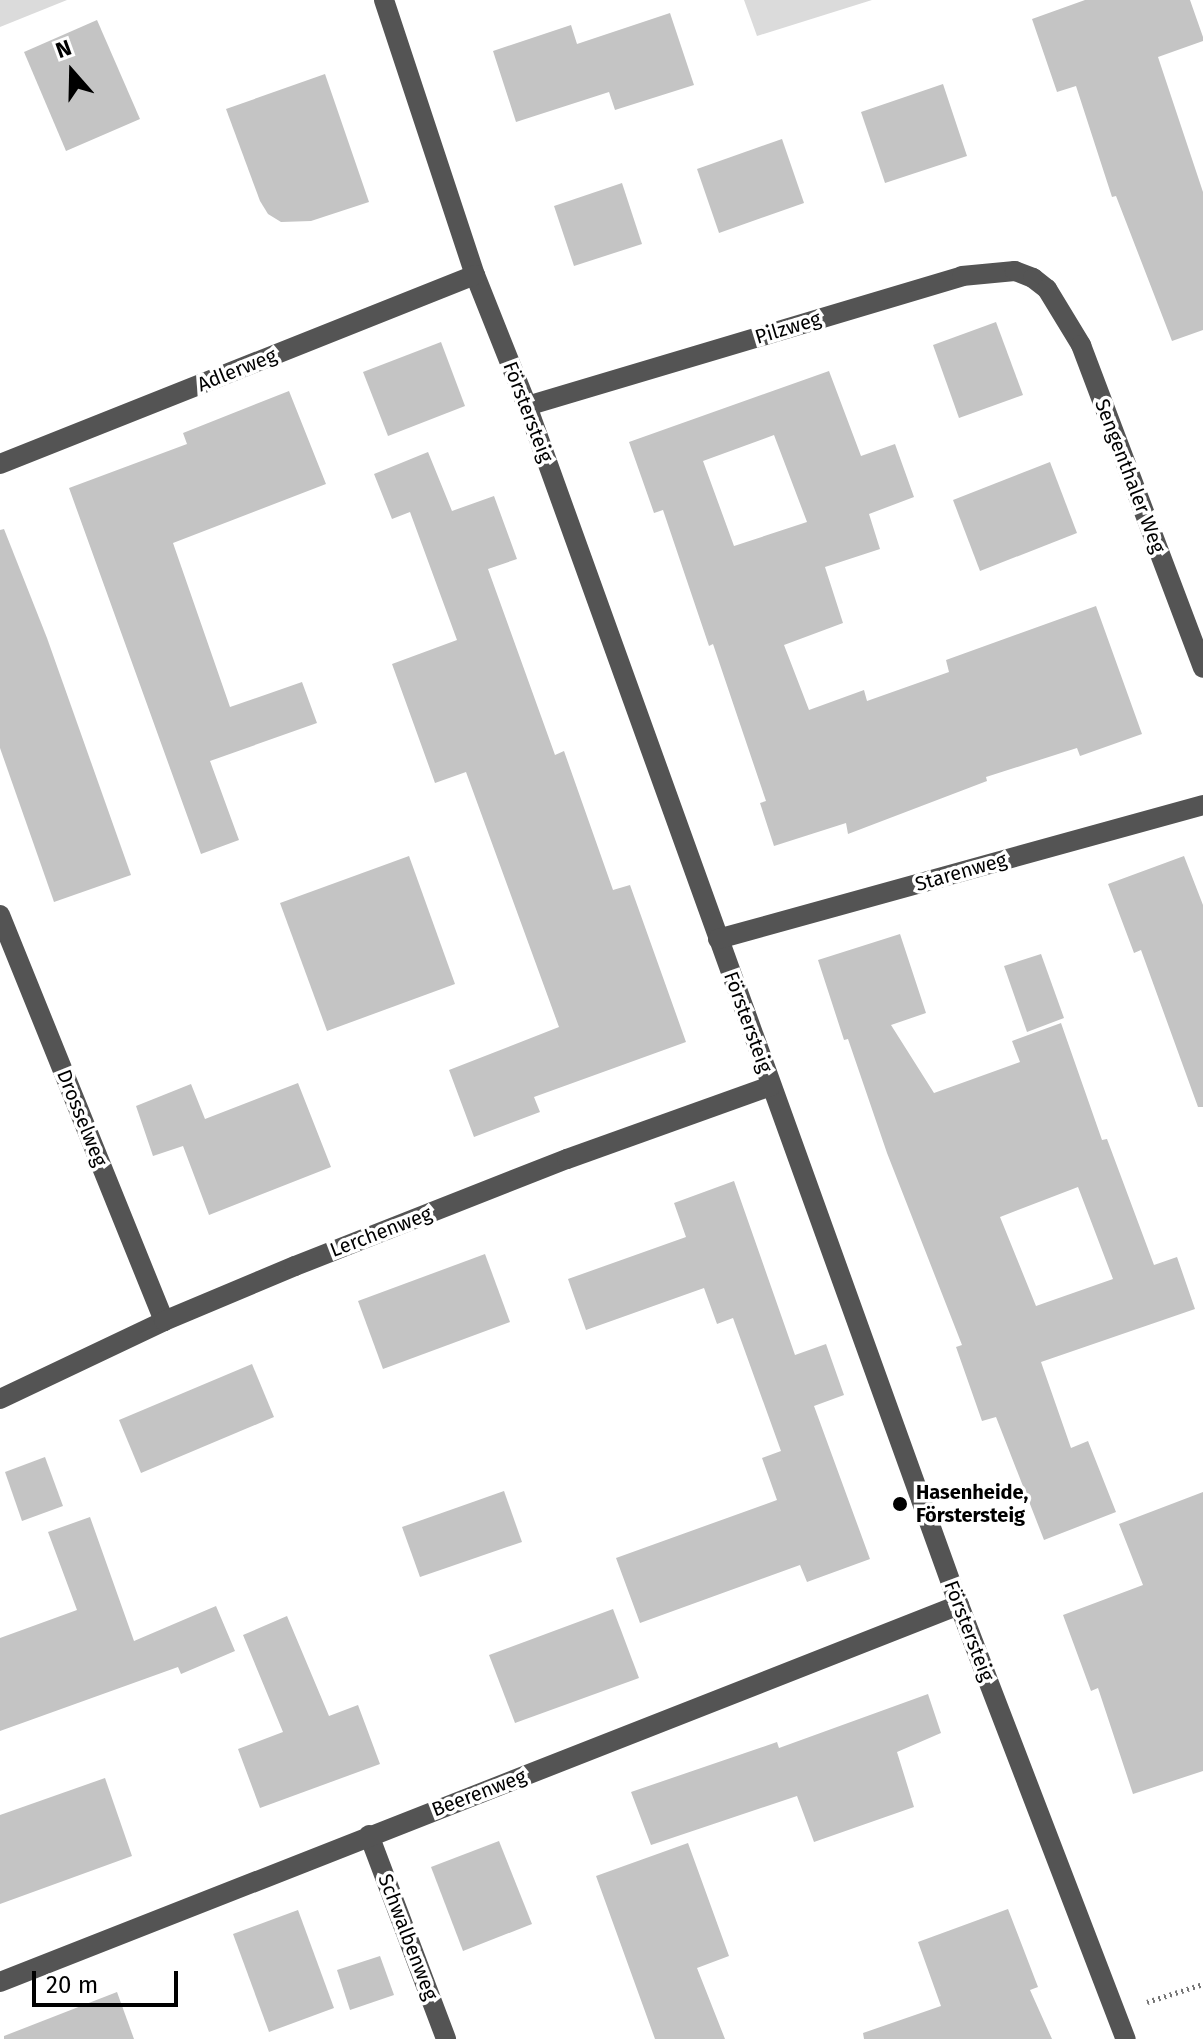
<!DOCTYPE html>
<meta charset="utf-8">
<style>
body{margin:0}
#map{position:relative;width:1203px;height:2039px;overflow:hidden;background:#fff;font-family:"Fira Sans",sans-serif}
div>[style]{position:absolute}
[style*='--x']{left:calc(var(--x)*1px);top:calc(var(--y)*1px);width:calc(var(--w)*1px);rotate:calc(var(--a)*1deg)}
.green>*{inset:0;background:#dbdbdb}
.building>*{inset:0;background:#c4c4c4}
.path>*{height:5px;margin-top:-2.5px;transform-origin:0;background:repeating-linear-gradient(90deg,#767676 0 2px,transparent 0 6px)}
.minor>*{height:20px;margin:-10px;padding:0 10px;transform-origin:10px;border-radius:10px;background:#545454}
.dots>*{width:22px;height:22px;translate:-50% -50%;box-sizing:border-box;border:4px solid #fff;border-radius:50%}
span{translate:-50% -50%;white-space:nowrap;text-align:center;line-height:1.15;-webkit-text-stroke:7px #fff;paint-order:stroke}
.street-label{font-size:20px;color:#000}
.poi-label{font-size:20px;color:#000;font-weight:700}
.left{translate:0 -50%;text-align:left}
.north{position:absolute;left:32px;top:32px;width:80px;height:80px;-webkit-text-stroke:6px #fff;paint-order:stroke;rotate:340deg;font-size:22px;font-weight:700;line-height:32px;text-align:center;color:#000}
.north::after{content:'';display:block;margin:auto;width:28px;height:36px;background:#000;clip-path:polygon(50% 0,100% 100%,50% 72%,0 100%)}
.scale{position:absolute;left:32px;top:1971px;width:146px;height:36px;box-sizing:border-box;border:4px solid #000;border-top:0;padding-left:10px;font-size:24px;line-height:28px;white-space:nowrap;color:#000;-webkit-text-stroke:6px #fff;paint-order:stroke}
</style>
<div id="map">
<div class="green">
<div style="clip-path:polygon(0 0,67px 0,0 27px)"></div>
<div style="clip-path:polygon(744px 0,872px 0,757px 36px)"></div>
</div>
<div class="building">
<div style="clip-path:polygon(1085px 0,1190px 0,1203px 37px,1203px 41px,1158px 57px,1203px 192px,1203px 330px,1172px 341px,1116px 196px,1112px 197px,1076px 86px,1057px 92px,1032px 19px)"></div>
<div style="clip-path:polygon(670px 13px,694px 85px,615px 110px,609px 92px,516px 122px,493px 51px,571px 25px,577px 44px)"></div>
<div style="clip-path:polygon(97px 20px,140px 119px,66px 151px,24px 52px)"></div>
<div style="clip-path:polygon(325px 74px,369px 202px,311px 221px,281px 222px,268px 214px,260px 201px,226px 109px)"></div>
<div style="clip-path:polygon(943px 84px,967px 156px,885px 183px,861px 112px)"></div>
<div style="clip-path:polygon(782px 139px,804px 203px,719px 233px,697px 169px)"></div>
<div style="clip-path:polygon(622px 183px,642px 244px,574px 266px,554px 206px)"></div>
<div style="clip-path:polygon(996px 322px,1023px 395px,959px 418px,933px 345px)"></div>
<div style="clip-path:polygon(441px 342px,465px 406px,388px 436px,363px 372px)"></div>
<div style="clip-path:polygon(evenodd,829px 371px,861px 456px,895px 444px,914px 497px,869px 514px,880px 549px,825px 567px,843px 623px,784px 645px,809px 710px,864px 690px,867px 701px,949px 672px,946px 660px,1096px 606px,1142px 734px,1080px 756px,1077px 748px,986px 777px,987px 781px,848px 834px,846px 823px,774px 846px,760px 803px,766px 801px,713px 644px,709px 646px,663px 510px,654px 513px,629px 442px,829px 371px,774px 435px,807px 522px,734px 546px,703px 461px,774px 435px)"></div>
<div style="clip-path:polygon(289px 391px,326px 484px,173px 543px,230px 707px,302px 682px,317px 723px,210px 761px,239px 840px,201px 854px,69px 488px,187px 444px,183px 433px)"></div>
<div style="clip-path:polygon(428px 452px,452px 511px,494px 496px,517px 559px,488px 569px,555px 755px,564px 751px,613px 890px,630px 885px,686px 1042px,534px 1097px,540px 1112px,474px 1137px,449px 1070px,559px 1027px,466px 772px,435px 783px,392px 664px,457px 640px,410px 512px,392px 519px,374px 474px)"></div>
<div style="clip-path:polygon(1050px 462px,1077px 533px,980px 571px,953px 500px)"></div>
<div style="clip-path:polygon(4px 529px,47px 638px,131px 875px,54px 902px,0 748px,0 530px)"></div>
<div style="clip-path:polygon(409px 856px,455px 984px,327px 1031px,280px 903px)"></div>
<div style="clip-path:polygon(1184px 856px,1203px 905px,1203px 1107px,1198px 1107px,1141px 950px,1134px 953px,1108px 884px)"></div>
<div style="clip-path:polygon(evenodd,900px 934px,926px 1013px,891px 1025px,934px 1093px,1020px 1062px,1012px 1041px,1061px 1023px,1102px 1140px,1107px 1139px,1154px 1265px,1177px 1257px,1195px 1309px,1041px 1362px,1071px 1448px,1088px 1441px,1116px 1512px,1044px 1540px,996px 1417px,982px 1421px,956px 1347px,962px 1345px,887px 1153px,848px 1039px,844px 1040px,818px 960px,900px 934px,1078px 1187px,1113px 1279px,1036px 1306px,1000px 1217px,1078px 1187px)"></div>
<div style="clip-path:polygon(1041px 954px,1064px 1018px,1027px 1032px,1004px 966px)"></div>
<div style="clip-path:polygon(298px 1083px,331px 1167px,209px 1215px,183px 1146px,153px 1156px,136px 1106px,191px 1084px,205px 1119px)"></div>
<div style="clip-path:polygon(734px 1181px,795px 1355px,826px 1344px,844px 1395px,814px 1406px,870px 1559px,807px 1582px,800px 1565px,640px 1623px,616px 1558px,777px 1500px,762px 1458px,781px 1451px,733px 1318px,717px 1324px,704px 1288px,586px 1330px,568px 1279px,686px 1237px,674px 1203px)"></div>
<div style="clip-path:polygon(485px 1254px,510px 1322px,383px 1369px,358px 1301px)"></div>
<div style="clip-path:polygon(252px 1364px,274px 1417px,141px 1473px,119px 1420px)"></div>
<div style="clip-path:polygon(45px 1457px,63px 1506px,22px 1521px,5px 1472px)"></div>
<div style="clip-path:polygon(504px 1491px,522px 1542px,420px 1577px,402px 1527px)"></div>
<div style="clip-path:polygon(1203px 1492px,1203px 1771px,1133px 1794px,1098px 1688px,1091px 1691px,1063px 1615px,1143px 1585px,1119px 1524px)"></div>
<div style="clip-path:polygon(90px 1517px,134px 1641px,216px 1606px,235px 1651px,181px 1674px,178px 1667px,0 1731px,0 1638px,77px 1610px,48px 1532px)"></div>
<div style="clip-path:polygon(613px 1609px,639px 1678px,515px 1723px,489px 1655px)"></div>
<div style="clip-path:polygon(287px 1616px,329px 1716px,358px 1705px,380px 1764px,260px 1808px,238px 1749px,283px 1732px,243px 1635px)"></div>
<div style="clip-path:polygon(928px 1694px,941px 1733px,897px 1752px,914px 1807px,814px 1842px,797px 1796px,651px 1845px,631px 1792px,777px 1742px,779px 1748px)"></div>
<div style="clip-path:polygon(105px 1778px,132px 1856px,0 1904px,0 1815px)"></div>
<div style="clip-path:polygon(499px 1841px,532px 1924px,463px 1951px,431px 1867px)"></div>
<div style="clip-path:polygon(688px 1843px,729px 1956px,697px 1968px,725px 2039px,655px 2039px,596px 1876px)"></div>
<div style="clip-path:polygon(1008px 1909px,1038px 1987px,1030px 1990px,1052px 2039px,864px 2039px,863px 2033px,941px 2006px,918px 1942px)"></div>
<div style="clip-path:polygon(298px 1910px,334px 2008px,269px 2032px,233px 1934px)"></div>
<div style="clip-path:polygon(380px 1956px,394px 1995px,350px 2010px,337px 1970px)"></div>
<div style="clip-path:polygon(117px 1992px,134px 2039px,4px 2039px,4px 2036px)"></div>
</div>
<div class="path">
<div style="--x:1147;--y:2002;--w:59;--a:-17.8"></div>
</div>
<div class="minor">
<div style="--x:384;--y:0;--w:290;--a:71.7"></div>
<div style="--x:475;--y:275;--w:141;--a:68.3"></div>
<div style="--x:527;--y:406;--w:1274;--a:70.19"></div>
<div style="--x:959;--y:1605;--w:465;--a:69"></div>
<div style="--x:527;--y:406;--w:454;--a:-16.6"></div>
<div style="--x:962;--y:276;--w:53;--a:-5.4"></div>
<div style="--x:1015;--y:271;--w:19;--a:21"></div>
<div style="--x:1033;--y:278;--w:18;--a:38"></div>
<div style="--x:1047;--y:289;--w:66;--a:58.7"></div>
<div style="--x:1081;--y:345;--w:345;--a:69.3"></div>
<div style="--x:0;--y:464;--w:511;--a:-21.7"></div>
<div style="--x:0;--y:915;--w:438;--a:68"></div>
<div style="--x:718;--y:939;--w:503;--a:-15.44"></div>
<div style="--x:0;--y:1399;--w:182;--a:-25.4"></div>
<div style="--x:164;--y:1321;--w:142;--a:-22.8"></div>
<div style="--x:295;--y:1266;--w:292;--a:-21.5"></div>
<div style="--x:567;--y:1159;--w:217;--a:-19.7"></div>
<div style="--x:369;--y:1835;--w:218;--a:69.3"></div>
<div style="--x:0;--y:1982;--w:1030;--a:-21.46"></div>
</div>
<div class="dots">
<div style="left:900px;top:1504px;background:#000"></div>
</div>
<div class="street-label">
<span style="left:788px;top:328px;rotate:-17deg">Pilzweg</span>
<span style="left:237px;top:370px;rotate:-22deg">Adlerweg</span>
<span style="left:528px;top:412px;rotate:69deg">Förstersteig</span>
<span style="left:1130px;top:476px;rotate:69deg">Sengenthaler Weg</span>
<span style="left:961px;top:872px;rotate:-16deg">Starenweg</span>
<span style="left:748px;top:1022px;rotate:70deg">Förstersteig</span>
<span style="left:82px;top:1118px;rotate:68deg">Drosselweg</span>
<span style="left:381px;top:1232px;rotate:-21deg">Lerchenweg</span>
<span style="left:969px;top:1631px;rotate:69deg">Förstersteig</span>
<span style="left:479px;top:1793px;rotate:-21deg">Beerenweg</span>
<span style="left:408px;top:1937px;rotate:69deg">Schwalbenweg</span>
</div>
<div class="poi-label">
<span class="left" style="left:916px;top:1504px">Hasenheide,<br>Förstersteig</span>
</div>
<div class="north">N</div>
<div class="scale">20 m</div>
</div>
